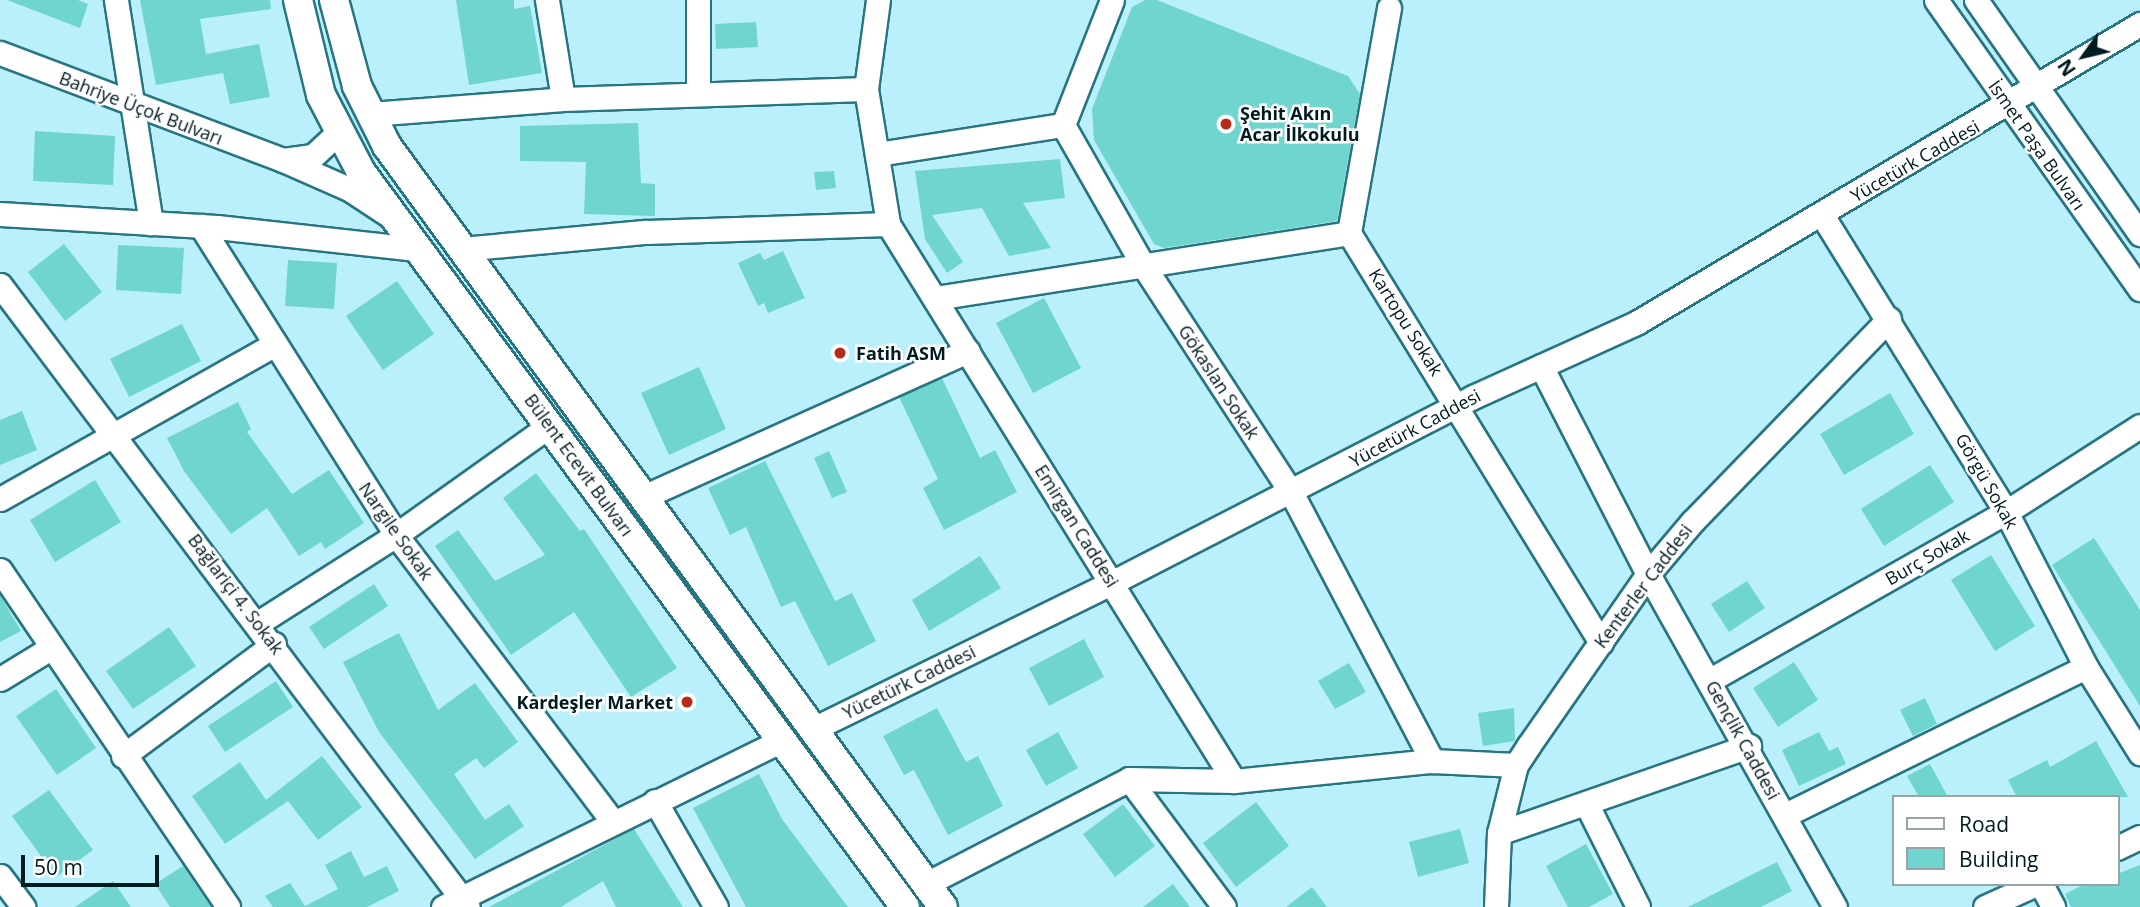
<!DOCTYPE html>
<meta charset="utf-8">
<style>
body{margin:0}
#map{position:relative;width:2140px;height:907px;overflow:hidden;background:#baf0fb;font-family:"Open Sans",sans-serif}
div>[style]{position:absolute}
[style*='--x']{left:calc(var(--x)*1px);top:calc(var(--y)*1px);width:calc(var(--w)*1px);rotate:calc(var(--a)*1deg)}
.building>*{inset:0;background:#70d5cf}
.roads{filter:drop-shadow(2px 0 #287582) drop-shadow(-2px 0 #287582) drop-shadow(0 2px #287582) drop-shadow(0 -2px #287582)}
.minor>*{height:23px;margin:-11.5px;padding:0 11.5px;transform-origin:11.5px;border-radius:11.5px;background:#fff}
.major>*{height:28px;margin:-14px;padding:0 14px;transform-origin:14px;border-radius:14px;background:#fff}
.dots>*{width:19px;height:19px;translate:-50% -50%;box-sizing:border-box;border:4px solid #fff;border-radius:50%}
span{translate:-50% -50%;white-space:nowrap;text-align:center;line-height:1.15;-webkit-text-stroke:5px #fff;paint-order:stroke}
.street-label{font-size:18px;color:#001b20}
.poi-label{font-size:18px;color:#001b20;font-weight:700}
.left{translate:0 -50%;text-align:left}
.right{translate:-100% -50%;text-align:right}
.legend{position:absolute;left:1892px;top:795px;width:228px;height:91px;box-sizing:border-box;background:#fff;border:2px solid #99a4a6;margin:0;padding:9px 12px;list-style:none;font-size:21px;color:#001b20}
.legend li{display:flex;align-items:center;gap:14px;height:35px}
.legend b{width:35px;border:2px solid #99a4a6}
.north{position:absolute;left:2049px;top:21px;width:70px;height:70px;-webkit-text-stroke:5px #fff;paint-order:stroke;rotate:236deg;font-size:19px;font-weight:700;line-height:28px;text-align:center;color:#001b20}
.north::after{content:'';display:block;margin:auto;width:24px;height:32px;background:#001b20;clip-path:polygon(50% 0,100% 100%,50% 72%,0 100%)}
.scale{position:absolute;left:21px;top:855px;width:138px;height:32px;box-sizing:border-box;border:4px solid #001b20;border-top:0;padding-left:9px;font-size:21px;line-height:24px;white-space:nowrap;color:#001b20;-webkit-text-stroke:5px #fff;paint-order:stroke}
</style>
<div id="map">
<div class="building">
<div style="clip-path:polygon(7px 0,78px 0,88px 4px,80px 28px)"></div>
<div style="clip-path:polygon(140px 0,270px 0,271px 9px,200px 19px,206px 54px,259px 44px,270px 97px,230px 104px,223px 73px,156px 85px)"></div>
<div style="clip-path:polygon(456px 0,514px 0,514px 9px,530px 6px,542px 73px,469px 85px)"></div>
<div style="clip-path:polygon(1145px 0,1157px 0,1348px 76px,1360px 94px,1337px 221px,1164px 248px,1154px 244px,1094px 140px,1092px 109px,1132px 7px)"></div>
<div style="clip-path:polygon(756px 22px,758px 47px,716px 49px,715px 24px)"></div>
<div style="clip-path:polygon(638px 123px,641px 183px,655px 184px,655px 216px,584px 214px,586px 162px,520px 161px,520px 126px)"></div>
<div style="clip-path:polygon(35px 131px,115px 136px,113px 185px,33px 181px)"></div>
<div style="clip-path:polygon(1060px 159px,1065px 198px,1023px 203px,1051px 248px,1009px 256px,982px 208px,932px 215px,963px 262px,947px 273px,925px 239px,915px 171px)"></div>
<div style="clip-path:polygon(834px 171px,836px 188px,816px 190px,814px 172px)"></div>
<div style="clip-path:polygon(64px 244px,102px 292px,65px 321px,28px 272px)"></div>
<div style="clip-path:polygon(118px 245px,184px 248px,181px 294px,116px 290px)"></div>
<div style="clip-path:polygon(783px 251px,805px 298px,768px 313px,764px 303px,758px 306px,738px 263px,760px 253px,764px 260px)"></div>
<div style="clip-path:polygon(288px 260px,337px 263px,334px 309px,285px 306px)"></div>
<div style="clip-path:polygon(397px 281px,434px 334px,383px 370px,346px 316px)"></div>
<div style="clip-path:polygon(1044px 298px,1081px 368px,1033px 393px,996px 323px)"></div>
<div style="clip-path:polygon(182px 324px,201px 361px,129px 397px,110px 359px)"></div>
<div style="clip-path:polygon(699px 367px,726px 429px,669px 455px,641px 393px)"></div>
<div style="clip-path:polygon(942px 378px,980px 458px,995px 450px,1017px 492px,944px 530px,923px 488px,938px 479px,899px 397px)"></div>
<div style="clip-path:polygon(1890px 393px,1914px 434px,1844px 475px,1820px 434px)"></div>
<div style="clip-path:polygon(238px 402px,251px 429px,247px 432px,292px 494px,329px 470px,364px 523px,325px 549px,321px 542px,299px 556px,267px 508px,231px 534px,184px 471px,167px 438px)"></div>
<div style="clip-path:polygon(22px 411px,37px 450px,0 465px,0 420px)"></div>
<div style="clip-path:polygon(829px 451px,847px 492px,832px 498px,814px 458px)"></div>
<div style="clip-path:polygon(765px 461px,835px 601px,852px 593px,876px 641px,828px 666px,795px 601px,781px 607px,746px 527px,730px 535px,708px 488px)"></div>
<div style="clip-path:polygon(1930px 465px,1954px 502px,1884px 546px,1861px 509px)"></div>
<div style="clip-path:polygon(536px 473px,580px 531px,584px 529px,677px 668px,631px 697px,574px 612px,511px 655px,435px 546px,458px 530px,495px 581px,545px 555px,503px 498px)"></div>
<div style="clip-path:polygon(95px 480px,121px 522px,55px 562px,30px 520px)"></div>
<div style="clip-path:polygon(2094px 538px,2140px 610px,2140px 706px,2052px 565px)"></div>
<div style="clip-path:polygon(1991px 555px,2035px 626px,1995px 651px,1951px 580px)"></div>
<div style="clip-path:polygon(980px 556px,1001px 588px,929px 631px,912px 600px)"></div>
<div style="clip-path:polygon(1747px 581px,1765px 608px,1729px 632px,1711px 604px)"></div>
<div style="clip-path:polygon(374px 584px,388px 606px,324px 649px,309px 627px)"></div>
<div style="clip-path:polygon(0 595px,21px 631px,0 642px)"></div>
<div style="clip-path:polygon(169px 627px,196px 666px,133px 709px,106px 671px)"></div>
<div style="clip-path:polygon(399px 633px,438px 710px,475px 683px,518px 742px,484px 768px,476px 758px,454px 774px,485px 820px,509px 804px,524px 826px,475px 859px,379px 732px,343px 662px)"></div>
<div style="clip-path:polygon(1084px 639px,1104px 677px,1049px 706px,1029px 668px)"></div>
<div style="clip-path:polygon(1794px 662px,1818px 700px,1778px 727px,1753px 688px)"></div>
<div style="clip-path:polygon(1349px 663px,1366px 692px,1335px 709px,1318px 681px)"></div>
<div style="clip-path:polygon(276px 681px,293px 707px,225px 752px,208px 726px)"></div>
<div style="clip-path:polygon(56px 689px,96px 748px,57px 775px,16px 716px)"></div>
<div style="clip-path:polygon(1925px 698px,1937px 724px,1913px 736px,1900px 710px)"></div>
<div style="clip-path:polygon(937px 708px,966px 762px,978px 756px,1003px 806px,948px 835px,914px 770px,904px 775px,883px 736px)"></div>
<div style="clip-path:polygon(1514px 708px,1515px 741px,1483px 746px,1478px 713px)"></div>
<div style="clip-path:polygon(1058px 732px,1078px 768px,1046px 786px,1026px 750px)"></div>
<div style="clip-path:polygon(1819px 732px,1829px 751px,1838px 747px,1846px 764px,1799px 786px,1782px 750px)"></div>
<div style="clip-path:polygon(2096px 741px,2128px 797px,2017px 797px,2008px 780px,2047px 760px,2050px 767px)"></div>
<div style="clip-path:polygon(322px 756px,362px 807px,318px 840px,288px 801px,225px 844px,192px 796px,240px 762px,266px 800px)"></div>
<div style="clip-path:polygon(1930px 764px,1948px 797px,1919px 797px,1907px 776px)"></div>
<div style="clip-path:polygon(759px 774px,782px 819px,848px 907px,746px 907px,693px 808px)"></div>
<div style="clip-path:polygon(49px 790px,93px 850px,56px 877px,12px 816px)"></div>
<div style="clip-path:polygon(1256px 802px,1289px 846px,1236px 887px,1203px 843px)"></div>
<div style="clip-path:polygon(1123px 804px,1155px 846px,1115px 877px,1083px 834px)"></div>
<div style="clip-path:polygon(634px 829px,683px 907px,616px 907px,603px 881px,561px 907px,489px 907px)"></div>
<div style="clip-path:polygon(1460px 829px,1469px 863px,1418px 877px,1409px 842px)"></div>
<div style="clip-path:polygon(1586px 844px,1613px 894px,1589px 907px,1568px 907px,1546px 866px)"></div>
<div style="clip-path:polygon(351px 851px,364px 877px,387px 866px,399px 891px,367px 907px,273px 907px,265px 896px,290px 883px,305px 906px,338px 889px,325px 865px)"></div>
<div style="clip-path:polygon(1777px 862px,1792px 891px,1761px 907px,1688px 907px)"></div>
<div style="clip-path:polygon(2140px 865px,2140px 907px,2071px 907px,2065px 894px,2085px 884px,2117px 884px,2117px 874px)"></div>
<div style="clip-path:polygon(183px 866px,211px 907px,170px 907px,155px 884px)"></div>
<div style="clip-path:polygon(113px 881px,131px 907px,75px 907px)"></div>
<div style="clip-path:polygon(1173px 884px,1190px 907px,1143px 907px)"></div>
<div style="clip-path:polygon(1312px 887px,1327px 907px,1286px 907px)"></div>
</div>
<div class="roads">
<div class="minor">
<div style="--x:116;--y:0;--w:226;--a:81.1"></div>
<div style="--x:547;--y:0;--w:100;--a:80.8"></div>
<div style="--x:698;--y:0;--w:93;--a:90"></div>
<div style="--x:878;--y:0;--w:90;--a:97.7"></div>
<div style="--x:866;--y:89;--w:137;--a:80.7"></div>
<div style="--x:888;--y:224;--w:656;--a:58.15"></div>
<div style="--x:1234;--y:781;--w:199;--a:-5.8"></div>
<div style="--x:1432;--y:761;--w:84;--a:2.7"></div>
<div style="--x:1112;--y:0;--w:134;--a:111.4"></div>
<div style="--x:1063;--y:125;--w:161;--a:60.3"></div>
<div style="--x:1143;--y:265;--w:271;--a:56.9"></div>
<div style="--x:1291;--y:492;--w:304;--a:62.3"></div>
<div style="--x:1936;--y:0;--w:354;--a:54.8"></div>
<div style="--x:1976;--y:0;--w:286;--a:55"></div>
<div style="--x:1389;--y:8;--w:229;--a:100.1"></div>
<div style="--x:1349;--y:233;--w:481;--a:58.4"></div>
<div style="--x:0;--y:53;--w:303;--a:20.7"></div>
<div style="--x:283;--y:160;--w:72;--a:23.7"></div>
<div style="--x:349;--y:189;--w:45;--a:33.3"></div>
<div style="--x:370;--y:114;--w:194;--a:-4.4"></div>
<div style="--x:563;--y:99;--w:303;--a:-1.9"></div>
<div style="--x:877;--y:154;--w:188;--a:-8.9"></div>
<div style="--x:283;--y:160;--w:30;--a:-8"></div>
<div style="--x:313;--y:156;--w:35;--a:-43"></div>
<div style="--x:0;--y:214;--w:217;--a:3.4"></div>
<div style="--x:217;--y:227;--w:201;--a:6.3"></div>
<div style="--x:1822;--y:215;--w:349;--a:58.2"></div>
<div style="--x:2006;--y:512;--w:174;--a:62.7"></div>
<div style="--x:2086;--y:667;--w:102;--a:57.9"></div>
<div style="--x:201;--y:226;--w:365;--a:57.7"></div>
<div style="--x:396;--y:535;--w:360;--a:52.9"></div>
<div style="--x:461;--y:249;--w:186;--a:-5.3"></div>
<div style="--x:646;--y:232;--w:242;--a:-1.9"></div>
<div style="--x:0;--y:285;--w:778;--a:53.04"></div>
<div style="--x:935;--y:298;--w:419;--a:-8.9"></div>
<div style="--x:1541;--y:366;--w:234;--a:62.8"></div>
<div style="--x:1648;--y:574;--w:382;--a:60.7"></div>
<div style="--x:643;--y:497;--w:356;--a:-24.2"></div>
<div style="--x:0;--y:499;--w:316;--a:-29.4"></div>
<div style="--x:0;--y:570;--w:407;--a:55.9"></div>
<div style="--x:258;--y:623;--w:164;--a:-32.5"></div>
<div style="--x:396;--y:535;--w:189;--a:-35.5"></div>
<div style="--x:0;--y:679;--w:57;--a:-31.5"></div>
<div style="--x:1710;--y:680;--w:340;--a:-29.6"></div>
<div style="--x:2006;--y:512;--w:159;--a:-32.7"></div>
<div style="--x:811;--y:730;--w:336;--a:-26.1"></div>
<div style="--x:1113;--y:582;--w:405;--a:-27.2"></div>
<div style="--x:1473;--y:397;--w:179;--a:-24.4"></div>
<div style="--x:1636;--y:323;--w:586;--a:-30.68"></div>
<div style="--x:123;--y:756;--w:188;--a:-36.6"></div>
<div style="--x:1129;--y:779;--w:105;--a:1.1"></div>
<div style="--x:655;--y:801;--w:122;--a:60.1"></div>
<div style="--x:1586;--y:803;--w:116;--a:63.4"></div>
<div style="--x:1785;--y:815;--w:335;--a:-26.2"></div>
<div style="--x:1499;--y:833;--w:265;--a:-19.2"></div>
<div style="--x:2117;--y:848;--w:25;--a:-26"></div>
<div style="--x:0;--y:876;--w:39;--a:53"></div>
<div style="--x:926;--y:884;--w:229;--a:-27.3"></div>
<div style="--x:1129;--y:779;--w:159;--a:53.4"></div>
<div style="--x:2041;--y:884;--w:26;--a:62"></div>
<div style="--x:443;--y:907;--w:377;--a:-26.2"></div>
<div style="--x:1496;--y:907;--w:74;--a:-87.7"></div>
<div style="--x:1499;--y:833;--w:70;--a:-76"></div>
<div style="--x:1516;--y:765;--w:24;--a:-57"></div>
<div style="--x:1529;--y:745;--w:208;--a:-55.2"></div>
<div style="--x:1648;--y:574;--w:68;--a:-49.8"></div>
<div style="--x:1692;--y:522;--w:283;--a:-45.9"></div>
<div style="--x:1985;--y:907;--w:56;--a:-24.3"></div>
</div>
<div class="major">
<div style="--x:298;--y:0;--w:98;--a:76.4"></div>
<div style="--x:321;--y:95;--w:87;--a:62.5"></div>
<div style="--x:361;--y:172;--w:914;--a:53.49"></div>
<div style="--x:334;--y:0;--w:89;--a:75"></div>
<div style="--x:357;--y:86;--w:67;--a:63.4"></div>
<div style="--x:387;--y:146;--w:942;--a:53.85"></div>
</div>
</div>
<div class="dots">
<div style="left:1226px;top:124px;background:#b72a18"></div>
<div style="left:840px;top:353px;background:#b72a18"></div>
<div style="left:687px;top:702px;background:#b72a18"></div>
</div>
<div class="street-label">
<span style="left:141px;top:108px;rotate:21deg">Bahriye Üçok Bulvarı</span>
<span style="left:2037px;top:145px;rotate:55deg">İsmet Paşa Bulvarı</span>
<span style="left:1915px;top:161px;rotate:-30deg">Yücetürk Caddesi</span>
<span style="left:1406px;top:322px;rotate:58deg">Kartopu Sokak</span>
<span style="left:1219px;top:382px;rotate:57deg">Gökaslan Sokak</span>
<span style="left:1415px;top:428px;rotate:-28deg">Yücetürk Caddesi</span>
<span style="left:579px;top:465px;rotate:54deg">Bülent Ecevit Bulvarı</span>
<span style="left:1987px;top:481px;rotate:60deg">Görgü Sokak</span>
<span style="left:1077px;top:526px;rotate:58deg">Emirgan Caddesi</span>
<span style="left:396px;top:531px;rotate:55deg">Nargile Sokak</span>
<span style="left:1927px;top:557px;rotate:-30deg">Burç Sokak</span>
<span style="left:1643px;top:586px;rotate:-53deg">Kenterler Caddesi</span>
<span style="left:236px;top:594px;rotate:53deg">Bağlariçi 4. Sokak</span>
<span style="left:909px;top:682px;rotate:-26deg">Yücetürk Caddesi</span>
<span style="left:1743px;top:740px;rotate:61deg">Gençlik Caddesi</span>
</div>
<div class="poi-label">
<span class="left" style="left:1240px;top:124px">Şehit Akın<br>Acar İlkokulu</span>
<span class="left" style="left:856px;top:353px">Fatih ASM</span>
<span class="right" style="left:673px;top:702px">Kardeşler Market</span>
</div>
<ul class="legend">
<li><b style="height:9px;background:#fff"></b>Road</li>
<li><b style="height:19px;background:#70d5cf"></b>Building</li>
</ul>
<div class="north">N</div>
<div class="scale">50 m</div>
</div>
